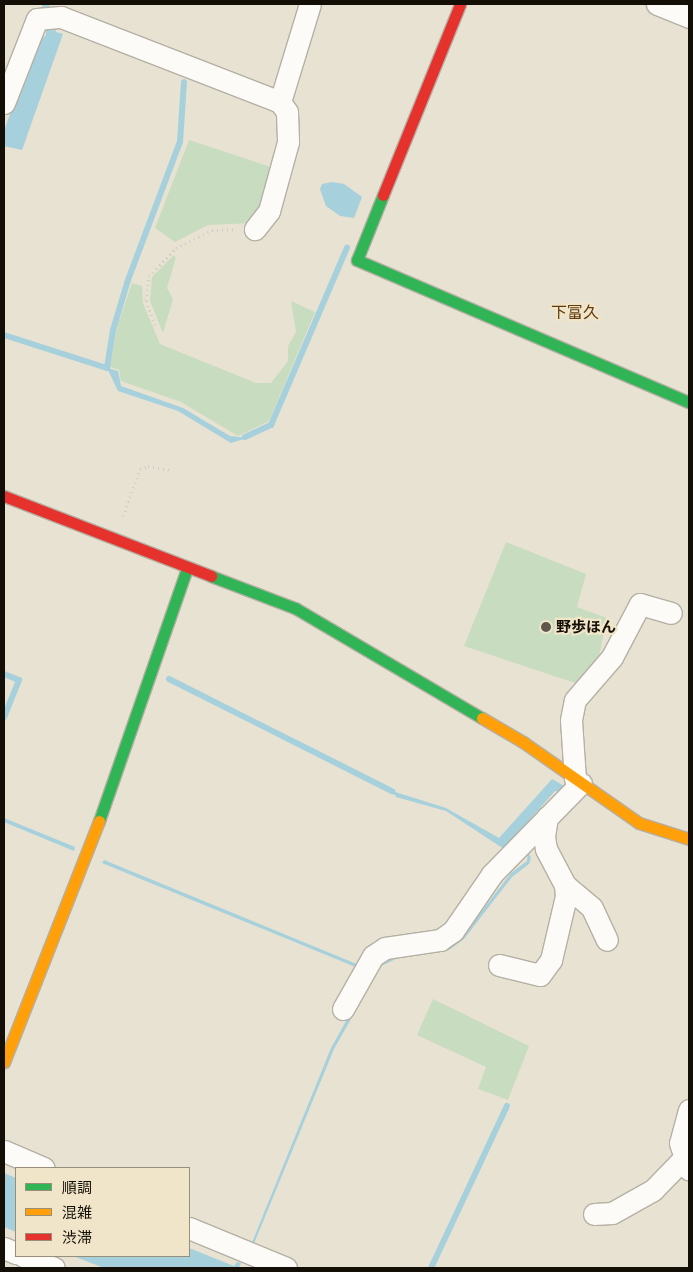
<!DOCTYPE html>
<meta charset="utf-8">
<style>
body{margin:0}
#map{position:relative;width:693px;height:1272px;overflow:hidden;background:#e8e2d2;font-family:"IBM Plex Serif","Noto Sans JP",serif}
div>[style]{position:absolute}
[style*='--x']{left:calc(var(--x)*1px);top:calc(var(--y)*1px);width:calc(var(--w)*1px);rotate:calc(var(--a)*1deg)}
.green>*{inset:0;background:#c8dcc0}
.water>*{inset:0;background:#a6d0db}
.stream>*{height:6px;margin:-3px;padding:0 3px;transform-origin:3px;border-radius:3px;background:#a6d0db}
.path>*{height:3px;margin-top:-1.5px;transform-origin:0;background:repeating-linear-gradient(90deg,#cecdc8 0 1px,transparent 0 5px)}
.roads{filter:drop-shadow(1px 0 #b5b0a4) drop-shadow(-1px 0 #b5b0a4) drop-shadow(0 1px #b5b0a4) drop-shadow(0 -1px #b5b0a4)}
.street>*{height:21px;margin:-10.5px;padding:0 10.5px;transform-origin:10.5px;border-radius:10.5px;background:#fcfbf8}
.fast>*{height:11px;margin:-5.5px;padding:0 5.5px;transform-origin:5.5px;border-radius:5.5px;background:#30b455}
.slow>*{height:11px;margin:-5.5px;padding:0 5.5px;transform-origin:5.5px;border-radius:5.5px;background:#ff9f0a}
.jam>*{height:11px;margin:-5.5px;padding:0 5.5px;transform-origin:5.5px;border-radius:5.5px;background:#e5322d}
.dots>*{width:14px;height:14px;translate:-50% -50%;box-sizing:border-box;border:2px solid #f1e5c9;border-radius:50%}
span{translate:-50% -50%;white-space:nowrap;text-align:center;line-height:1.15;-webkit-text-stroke:4.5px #f1e5c9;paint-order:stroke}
.poi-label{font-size:15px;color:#130f06;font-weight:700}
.left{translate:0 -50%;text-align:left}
.neighbourhood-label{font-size:16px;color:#623b0c}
.frame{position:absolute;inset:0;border:5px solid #130f06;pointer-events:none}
.legend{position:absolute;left:15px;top:1167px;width:175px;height:90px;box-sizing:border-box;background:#f1e5c9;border:1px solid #988f7b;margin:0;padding:6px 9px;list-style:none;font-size:15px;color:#130f06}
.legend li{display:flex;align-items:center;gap:10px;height:25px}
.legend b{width:25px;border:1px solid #988f7b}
</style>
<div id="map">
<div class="green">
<div style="clip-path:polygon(189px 140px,274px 168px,264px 204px,251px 223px,208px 225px,175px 242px,155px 228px)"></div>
<div style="clip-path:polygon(173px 256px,176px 257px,167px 288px,173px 299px,163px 333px,150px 301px,152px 277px)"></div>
<div style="clip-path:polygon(132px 283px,142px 286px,143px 303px,160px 344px,256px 383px,271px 383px,288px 361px,288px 346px,296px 332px,291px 301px,315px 312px,269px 421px,238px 436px,181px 402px,121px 381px,119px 370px,110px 367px,117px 327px)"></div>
<div style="clip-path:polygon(506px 542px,586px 574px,577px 607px,607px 618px,599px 656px,578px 684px,464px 646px)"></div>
<div style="clip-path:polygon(433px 999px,529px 1046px,508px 1100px,478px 1089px,486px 1067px,417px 1035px)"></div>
</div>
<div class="water">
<div style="clip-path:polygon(42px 4px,49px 4px,56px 32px,63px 34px,22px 150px,4px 146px,4px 131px,34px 46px,46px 35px)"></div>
<div style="clip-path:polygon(332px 182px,344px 184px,362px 197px,354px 218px,340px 216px,326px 206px,320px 189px,322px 184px)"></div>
<div style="clip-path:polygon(107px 368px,118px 371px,121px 386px,183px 408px,230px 436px,247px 438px,231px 443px,178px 411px,118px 391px)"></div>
<div style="clip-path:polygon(552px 779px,566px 787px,561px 792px,555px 791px,504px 849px,446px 811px,396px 797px,392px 791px,446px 808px,499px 838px)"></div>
<div style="clip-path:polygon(4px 818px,75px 847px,74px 851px,4px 822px)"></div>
<div style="clip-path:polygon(528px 852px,531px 858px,529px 864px,512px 877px,464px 939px,449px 950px,398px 958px,381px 966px,334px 1049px,253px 1246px,251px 1245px,331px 1048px,378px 964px,402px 953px,465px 933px,511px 873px,527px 861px)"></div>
<div style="clip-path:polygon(104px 860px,359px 965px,358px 968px,102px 863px)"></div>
<div style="clip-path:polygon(4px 1173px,16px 1178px,16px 1232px,4px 1227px)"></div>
<div style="clip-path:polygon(189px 1248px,234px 1266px,237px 1262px,241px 1263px,239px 1268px,104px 1268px,73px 1256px,189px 1256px)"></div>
</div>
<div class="stream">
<div style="--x:4;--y:335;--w:108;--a:17.8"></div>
<div style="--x:107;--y:368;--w:38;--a:-81"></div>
<div style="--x:113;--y:330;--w:52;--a:-73.3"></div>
<div style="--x:128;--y:280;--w:147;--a:-69.4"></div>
<div style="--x:180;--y:142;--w:60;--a:-86.2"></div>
<div style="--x:245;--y:437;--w:29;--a:-25"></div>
<div style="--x:271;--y:425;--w:193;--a:-66.8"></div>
<div style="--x:4;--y:674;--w:16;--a:22"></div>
<div style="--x:19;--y:680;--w:40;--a:112"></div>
<div style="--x:169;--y:679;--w:250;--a:26.7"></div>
<div style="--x:431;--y:1268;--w:179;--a:-64.9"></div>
</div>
<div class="path">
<div style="--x:155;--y:325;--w:27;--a:-110"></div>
<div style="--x:146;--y:300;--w:24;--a:-83"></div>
<div style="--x:149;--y:276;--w:39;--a:-46"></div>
<div style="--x:176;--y:248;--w:40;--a:-26.6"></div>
<div style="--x:212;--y:230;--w:23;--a:-2"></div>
<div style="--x:123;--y:516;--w:50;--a:-70.1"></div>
<div style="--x:140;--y:469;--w:9;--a:-21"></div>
<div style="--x:148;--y:466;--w:23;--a:10"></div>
</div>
<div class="roads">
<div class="street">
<div style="--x:657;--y:4;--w:35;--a:22"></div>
<div style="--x:280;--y:102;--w:102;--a:-73"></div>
<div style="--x:4;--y:103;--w:90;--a:-68.6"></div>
<div style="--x:37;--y:19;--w:24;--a:-5"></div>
<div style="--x:61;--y:17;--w:235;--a:21.2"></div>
<div style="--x:280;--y:102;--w:12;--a:55"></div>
<div style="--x:287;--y:112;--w:30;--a:88"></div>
<div style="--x:288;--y:142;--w:72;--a:105.4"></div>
<div style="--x:269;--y:211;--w:23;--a:128"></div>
<div style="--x:575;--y:779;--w:59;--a:-93.9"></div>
<div style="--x:571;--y:720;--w:20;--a:-79"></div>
<div style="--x:575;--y:700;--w:57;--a:-49.3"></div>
<div style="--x:612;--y:657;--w:60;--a:-62.2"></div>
<div style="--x:640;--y:604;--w:32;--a:16"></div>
<div style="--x:565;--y:885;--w:35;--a:40"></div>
<div style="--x:592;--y:908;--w:35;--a:65"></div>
<div style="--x:499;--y:965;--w:42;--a:13.7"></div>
<div style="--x:540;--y:975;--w:19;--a:-54"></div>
<div style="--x:551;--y:960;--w:66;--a:-76.8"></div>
<div style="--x:566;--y:896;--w:11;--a:-95"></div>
<div style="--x:565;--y:885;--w:41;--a:-117.8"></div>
<div style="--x:546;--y:849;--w:13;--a:-99"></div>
<div style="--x:544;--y:836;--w:19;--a:-81"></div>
<div style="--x:343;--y:1009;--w:61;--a:-60.5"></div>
<div style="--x:373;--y:956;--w:14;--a:-34"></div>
<div style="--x:385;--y:948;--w:56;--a:-8.3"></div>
<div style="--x:440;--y:940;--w:16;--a:-35"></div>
<div style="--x:453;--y:931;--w:69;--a:-55.6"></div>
<div style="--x:492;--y:874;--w:127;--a:-45.6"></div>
<div style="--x:689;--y:1110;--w:34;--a:105"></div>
<div style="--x:680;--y:1143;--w:28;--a:71"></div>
<div style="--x:4;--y:1151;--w:43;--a:23"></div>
<div style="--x:594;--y:1214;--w:18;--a:-3"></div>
<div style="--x:612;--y:1213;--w:47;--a:-29.3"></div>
<div style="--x:653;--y:1190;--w:46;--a:-45.9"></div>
<div style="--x:189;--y:1228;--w:105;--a:22.4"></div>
<div style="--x:4;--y:1248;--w:13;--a:23"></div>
<div style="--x:23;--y:1256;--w:33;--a:21"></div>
</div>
<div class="fast">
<div style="--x:383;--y:195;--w:70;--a:111.8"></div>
<div style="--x:357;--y:260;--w:361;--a:23.2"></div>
<div style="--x:211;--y:576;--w:90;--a:20.9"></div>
<div style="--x:295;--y:608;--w:217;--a:30.5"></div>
<div style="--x:99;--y:821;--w:268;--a:-70.8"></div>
</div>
<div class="slow">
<div style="--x:482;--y:718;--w:48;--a:30.3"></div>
<div style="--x:523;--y:742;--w:141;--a:34.9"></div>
<div style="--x:639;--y:823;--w:52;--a:17.7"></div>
<div style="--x:4;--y:1062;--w:259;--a:-68.5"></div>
</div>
<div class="jam">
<div style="--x:383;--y:195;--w:206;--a:-68"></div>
<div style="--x:4;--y:496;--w:222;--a:21.1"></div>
</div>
</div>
<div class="dots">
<div style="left:546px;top:627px;background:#5e594d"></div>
</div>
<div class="poi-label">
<span class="left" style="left:556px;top:627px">野歩ほん</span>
</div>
<div class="neighbourhood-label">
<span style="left:575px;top:312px">下富久</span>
</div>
<div class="frame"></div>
<ul class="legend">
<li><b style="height:6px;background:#30b455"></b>順調</li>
<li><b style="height:6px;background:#ff9f0a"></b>混雑</li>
<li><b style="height:6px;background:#e5322d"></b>渋滞</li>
</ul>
</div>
